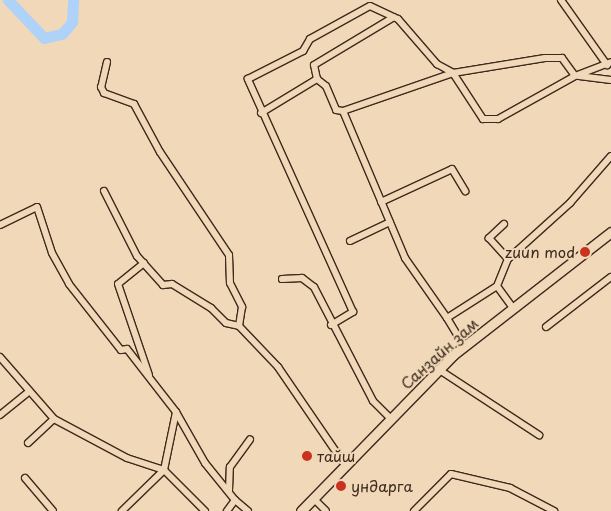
<!DOCTYPE html>
<meta charset="utf-8">
<style>
body{margin:0}
#map{position:relative;width:611px;height:511px;overflow:hidden;background:#f0d8b8;font-family:"Playpen Sans",sans-serif}
div>[style]{position:absolute}
[style*='--x']{left:calc(var(--x)*1px);top:calc(var(--y)*1px);width:calc(var(--w)*1px);rotate:calc(var(--a)*1deg)}
.river>*{height:11px;margin:-5.5px;padding:0 5.5px;transform-origin:5.5px;border-radius:5.5px;background:#afd3f8}
.roads{filter:drop-shadow(1px 0 #3b2a1e) drop-shadow(-1px 0 #3b2a1e) drop-shadow(0 1px #3b2a1e) drop-shadow(0 -1px #3b2a1e)}
.street>*{height:6px;margin:-3px;padding:0 3px;transform-origin:3px;border-radius:3px;background:#f0d8b8}
.secondary>*{height:9px;margin:-4.5px;padding:0 4.5px;transform-origin:4.5px;border-radius:4.5px;background:#f0d8b8}
.dots>*{width:14px;height:14px;translate:-50% -50%;box-sizing:border-box;border:2px solid #f0d8b8;border-radius:50%}
span{translate:-50% -50%;white-space:nowrap;text-align:center;line-height:1.15;-webkit-text-stroke:4px #f0d8b8;paint-order:stroke}
.poi-label{font-size:15px;color:#3b2a1e}
.right{translate:-100% -50%;text-align:right}
.left{translate:0 -50%;text-align:left}
.street-label{font-size:15px;color:#3b2a1e}
</style>
<div id="map">
<div class="river">
<div style="--x:8;--y:0;--w:52;--a:46.5"></div>
<div style="--x:44;--y:38;--w:18;--a:-13"></div>
<div style="--x:62;--y:34;--w:16;--a:-50"></div>
<div style="--x:72;--y:22;--w:22;--a:-87"></div>
</div>
<div class="roads">
<div class="street">
<div style="--x:561;--y:0;--w:80;--a:54.7"></div>
<div style="--x:107;--y:62;--w:26;--a:103"></div>
<div style="--x:101;--y:87;--w:7;--a:63"></div>
<div style="--x:104;--y:93;--w:32;--a:20"></div>
<div style="--x:134;--y:104;--w:55;--a:61.6"></div>
<div style="--x:160;--y:152;--w:124;--a:56.2"></div>
<div style="--x:229;--y:255;--w:28;--a:88"></div>
<div style="--x:230;--y:283;--w:27;--a:63"></div>
<div style="--x:242;--y:307;--w:19;--a:99"></div>
<div style="--x:579;--y:76;--w:32;--a:7"></div>
<div style="--x:317;--y:79;--w:11;--a:38"></div>
<div style="--x:326;--y:86;--w:26;--a:67"></div>
<div style="--x:336;--y:110;--w:7;--a:8"></div>
<div style="--x:343;--y:111;--w:116;--a:-19.1"></div>
<div style="--x:453;--y:73;--w:93;--a:-9.3"></div>
<div style="--x:545;--y:58;--w:17;--a:0"></div>
<div style="--x:562;--y:58;--w:22;--a:54"></div>
<div style="--x:343;--y:111;--w:160;--a:67.1"></div>
<div style="--x:405;--y:258;--w:73;--a:55"></div>
<div style="--x:447;--y:318;--w:59;--a:-32.6"></div>
<div style="--x:261;--y:113;--w:66;--a:-31.3"></div>
<div style="--x:317;--y:79;--w:14;--a:-102"></div>
<div style="--x:314;--y:65;--w:93;--a:-31"></div>
<div style="--x:104;--y:191;--w:73;--a:63.1"></div>
<div style="--x:137;--y:256;--w:39;--a:48"></div>
<div style="--x:163;--y:285;--w:9;--a:-6"></div>
<div style="--x:172;--y:284;--w:46;--a:31.6"></div>
<div style="--x:211;--y:308;--w:21;--a:45"></div>
<div style="--x:226;--y:323;--w:13;--a:13"></div>
<div style="--x:239;--y:326;--w:57;--a:46.4"></div>
<div style="--x:278;--y:367;--w:119;--a:55.6"></div>
<div style="--x:381;--y:202;--w:78;--a:-24.9"></div>
<div style="--x:452;--y:169;--w:26;--a:59"></div>
<div style="--x:504;--y:224;--w:21;--a:137"></div>
<div style="--x:489;--y:238;--w:28;--a:48"></div>
<div style="--x:0;--y:225;--w:41;--a:-25.9"></div>
<div style="--x:37;--y:207;--w:48;--a:71.9"></div>
<div style="--x:52;--y:253;--w:35;--a:61"></div>
<div style="--x:69;--y:284;--w:84;--a:51.8"></div>
<div style="--x:121;--y:350;--w:6;--a:-9"></div>
<div style="--x:127;--y:349;--w:80;--a:52.1"></div>
<div style="--x:176;--y:412;--w:59;--a:101.7"></div>
<div style="--x:164;--y:470;--w:59;--a:135.7"></div>
<div style="--x:350;--y:241;--w:44;--a:-25.4"></div>
<div style="--x:144;--y:263;--w:33;--a:141"></div>
<div style="--x:118;--y:284;--w:96;--a:71.2"></div>
<div style="--x:282;--y:279;--w:20;--a:-3"></div>
<div style="--x:302;--y:278;--w:15;--a:37"></div>
<div style="--x:314;--y:287;--w:128;--a:62.6"></div>
<div style="--x:373;--y:401;--w:25;--a:45"></div>
<div style="--x:513;--y:308;--w:27;--a:-126"></div>
<div style="--x:497;--y:286;--w:29;--a:-68"></div>
<div style="--x:508;--y:259;--w:84;--a:-42.1"></div>
<div style="--x:570;--y:203;--w:62;--a:-48.9"></div>
<div style="--x:447;--y:318;--w:33;--a:59"></div>
<div style="--x:331;--y:325;--w:26;--a:-31"></div>
<div style="--x:353;--y:312;--w:256;--a:-114.3"></div>
<div style="--x:248;--y:79;--w:62;--a:-27"></div>
<div style="--x:303;--y:51;--w:14;--a:-60"></div>
<div style="--x:310;--y:39;--w:68;--a:-28.8"></div>
<div style="--x:370;--y:6;--w:31;--a:25"></div>
<div style="--x:398;--y:19;--w:60;--a:49.1"></div>
<div style="--x:437;--y:64;--w:18;--a:29"></div>
<div style="--x:453;--y:73;--w:55;--a:56.9"></div>
<div style="--x:483;--y:119;--w:15;--a:0"></div>
<div style="--x:498;--y:119;--w:88;--a:-29.2"></div>
<div style="--x:575;--y:76;--w:39;--a:-21"></div>
<div style="--x:546;--y:327;--w:82;--a:-37.6"></div>
<div style="--x:0;--y:357;--w:82;--a:48.9"></div>
<div style="--x:54;--y:419;--w:83;--a:28.1"></div>
<div style="--x:127;--y:458;--w:39;--a:18"></div>
<div style="--x:164;--y:470;--w:58;--a:45"></div>
<div style="--x:438;--y:369;--w:121;--a:33.2"></div>
<div style="--x:176;--y:412;--w:59;--a:60.4"></div>
<div style="--x:205;--y:463;--w:48;--a:51"></div>
<div style="--x:235;--y:500;--w:14;--a:126"></div>
<div style="--x:0;--y:415;--w:38;--a:-39"></div>
<div style="--x:28;--y:443;--w:35;--a:-43"></div>
<div style="--x:25;--y:478;--w:43;--a:49.7"></div>
<div style="--x:229;--y:491;--w:24;--a:-88"></div>
<div style="--x:230;--y:467;--w:34;--a:-54"></div>
<div style="--x:313;--y:498;--w:18;--a:45"></div>
<div style="--x:235;--y:500;--w:17;--a:40"></div>
<div style="--x:414;--y:511;--w:52;--a:-45"></div>
<div style="--x:451;--y:474;--w:61;--a:13.3"></div>
<div style="--x:510;--y:488;--w:50;--a:27.6"></div>
</div>
<div class="secondary">
<div style="--x:301;--y:511;--w:218;--a:-45.7"></div>
<div style="--x:453;--y:355;--w:200;--a:-37.9"></div>
</div>
</div>
<div class="dots">
<div style="left:585px;top:252px;background:#c8321e"></div>
<div style="left:307px;top:456px;background:#c8321e"></div>
<div style="left:341px;top:486px;background:#c8321e"></div>
</div>
<div class="poi-label">
<span class="right" style="left:575px;top:252px">zuun mod</span>
<span class="left" style="left:317px;top:456px">тайш</span>
<span class="left" style="left:351px;top:486px">ундарга</span>
</div>
<div class="street-label">
<span style="left:439px;top:353px;rotate:-42deg">Санзайн зам</span>
</div>
</div>
